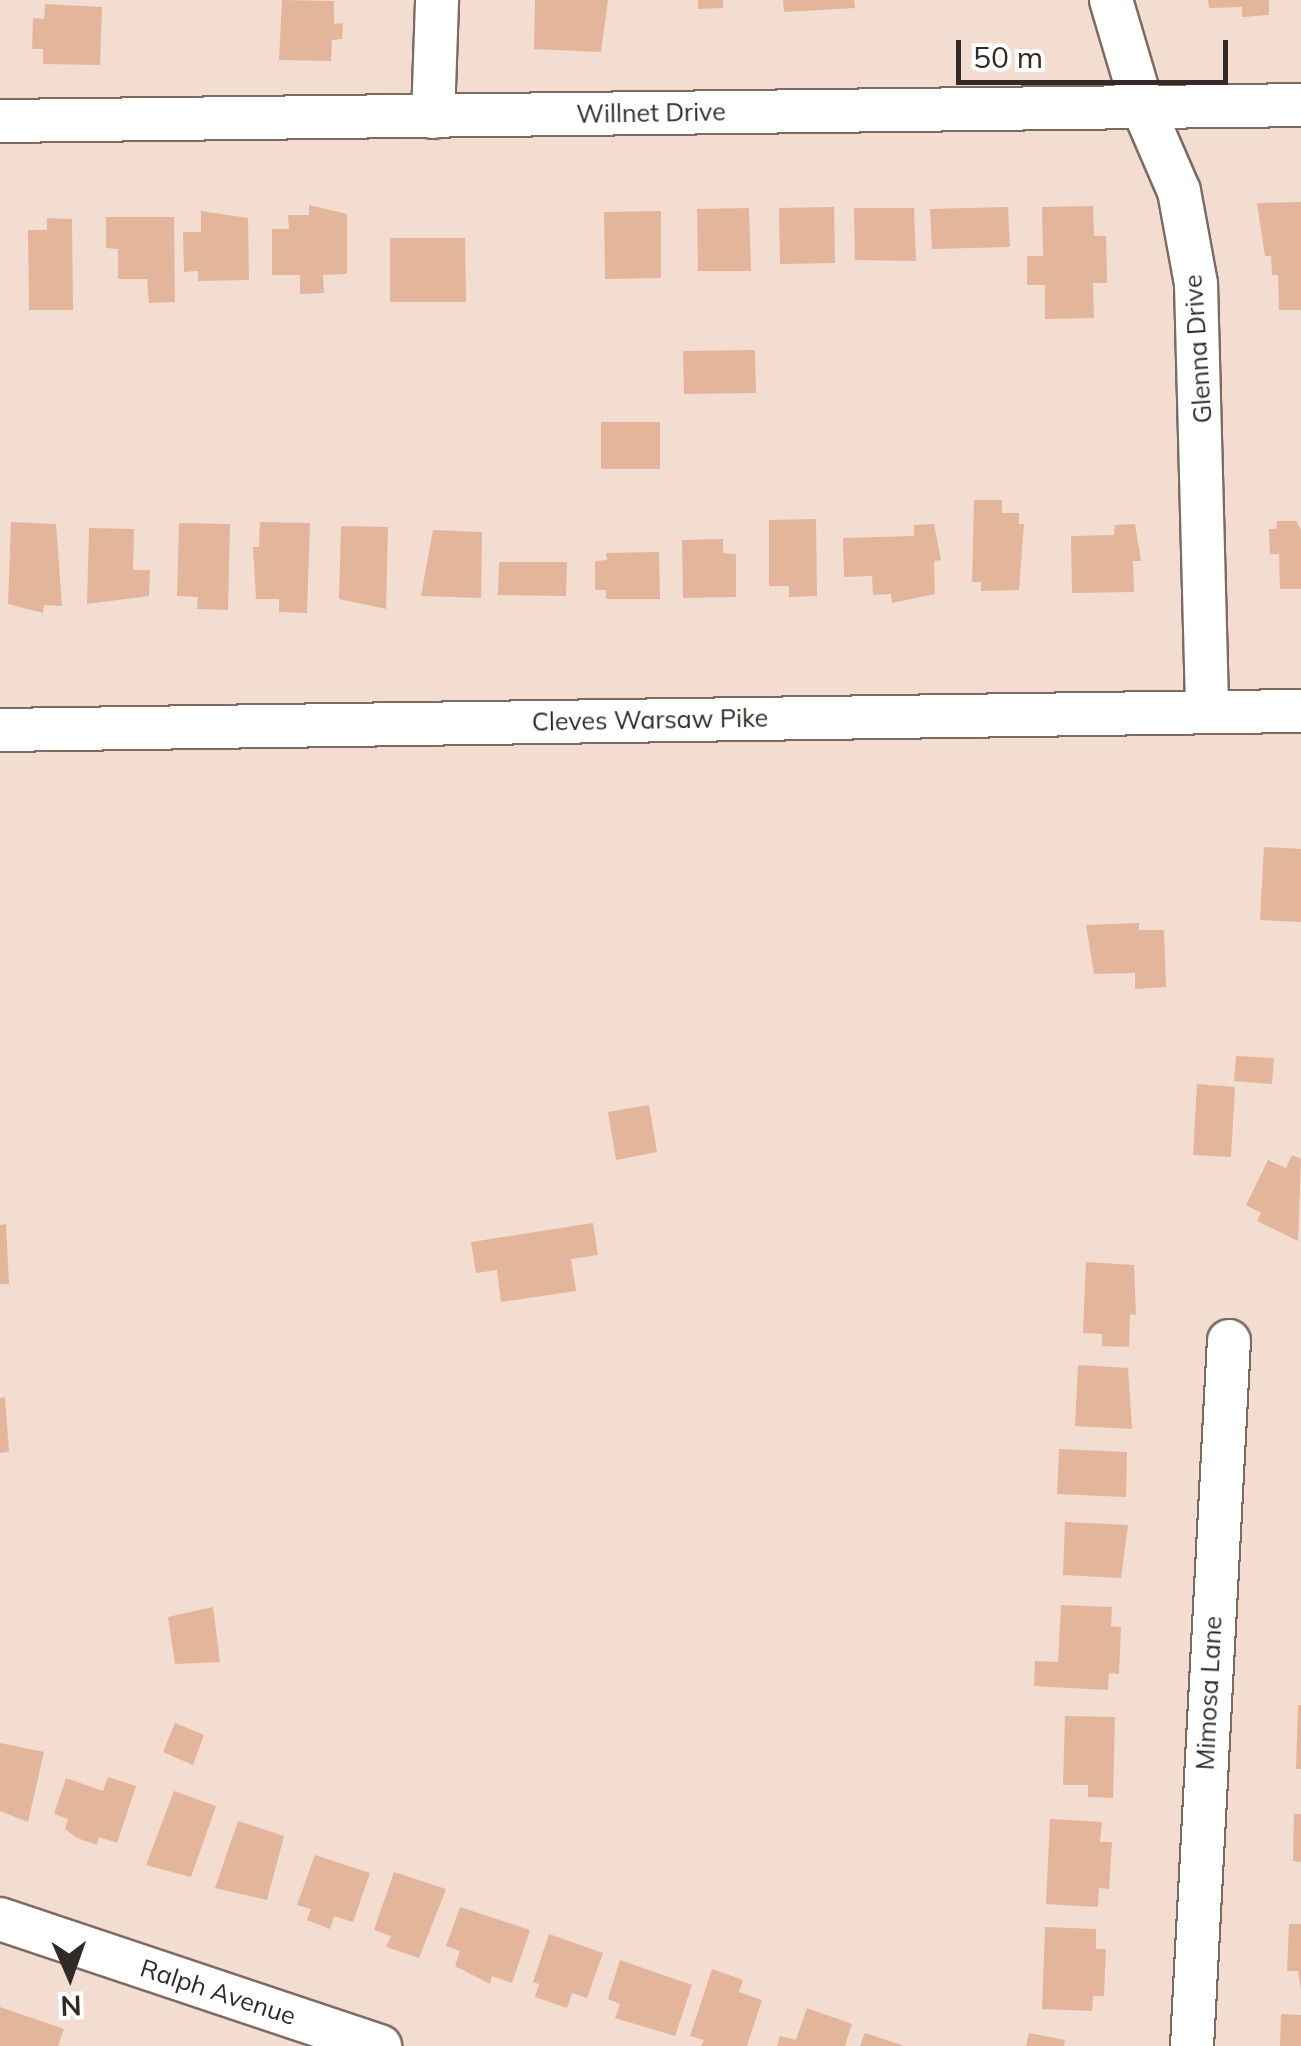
<!DOCTYPE html>
<style>
body{margin:0}
#map{position:relative;width:1301px;height:2046px;overflow:hidden;background:#f3ddd1;font-family:Mulish,sans-serif}
div>[style]{position:absolute}
[style*='--x']{left:calc(var(--x)*1px);top:calc(var(--y)*1px);width:calc(var(--w)*1px);rotate:calc(var(--a)*1deg)}
.building>*{inset:0;background:#e3b59a}
.roads{filter:drop-shadow(2px 0 #7e6b60) drop-shadow(-2px 0 #7e6b60) drop-shadow(0 2px #7e6b60) drop-shadow(0 -2px #7e6b60)}
.minor>*{height:42px;margin:-21px;padding:0 21px;transform-origin:21px;border-radius:21px;background:#fff}
span{translate:-50% -50%;white-space:nowrap;text-align:center;line-height:1.15;-webkit-text-stroke:8px #fff;paint-order:stroke}
.street-label{font-size:25px;color:#322a26}
.north{position:absolute;left:20px;top:1926px;width:100px;height:100px;-webkit-text-stroke:8px #fff;paint-order:stroke;rotate:178deg;font-size:28px;font-weight:700;line-height:40px;text-align:center;color:#322a26}
.north::after{content:'';display:block;margin:auto;width:35px;height:45px;background:#322a26;clip-path:polygon(50% 0,100% 100%,50% 72%,0 100%)}
.scale{position:absolute;left:956px;top:40px;width:272px;height:45px;box-sizing:border-box;border:5px solid #322a26;border-top:0;padding-left:12px;font-size:30px;line-height:35px;white-space:nowrap;color:#322a26;-webkit-text-stroke:8px #fff;paint-order:stroke}
</style>
<div id="map">
<div class="building">
<div style="clip-path:polygon(282px 0,334px 1px,334px 24px,343px 23px,342px 39px,332px 40px,331px 61px,279px 60px)"></div>
<div style="clip-path:polygon(535px 0,608px 0,601px 52px,534px 49px)"></div>
<div style="clip-path:polygon(698px 0,723px 0,723px 8px,698px 9px)"></div>
<div style="clip-path:polygon(783px 0,854px 0,855px 8px,784px 12px)"></div>
<div style="clip-path:polygon(1208px 0,1269px 0,1269px 15px,1242px 17px,1242px 7px,1209px 8px)"></div>
<div style="clip-path:polygon(45px 4px,102px 7px,100px 65px,43px 64px,43px 49px,32px 49px,33px 18px,44px 19px)"></div>
<div style="clip-path:polygon(1301px 202px,1301px 310px,1279px 310px,1278px 275px,1272px 275px,1271px 256px,1265px 256px,1257px 203px)"></div>
<div style="clip-path:polygon(309px 205px,347px 214px,347px 274px,323px 275px,324px 293px,300px 294px,300px 275px,272px 275px,272px 229px,289px 229px,288px 215px,309px 215px)"></div>
<div style="clip-path:polygon(1093px 206px,1094px 236px,1106px 236px,1107px 283px,1093px 283px,1094px 318px,1045px 319px,1045px 285px,1027px 285px,1027px 256px,1043px 256px,1042px 207px)"></div>
<div style="clip-path:polygon(834px 207px,835px 263px,780px 264px,779px 208px)"></div>
<div style="clip-path:polygon(1008px 207px,1010px 247px,932px 249px,930px 209px)"></div>
<div style="clip-path:polygon(749px 208px,751px 271px,698px 271px,697px 209px)"></div>
<div style="clip-path:polygon(854px 208px,914px 208px,916px 261px,855px 260px)"></div>
<div style="clip-path:polygon(201px 211px,248px 218px,249px 280px,198px 281px,198px 271px,184px 272px,183px 232px,201px 232px)"></div>
<div style="clip-path:polygon(661px 211px,661px 278px,605px 279px,604px 212px)"></div>
<div style="clip-path:polygon(106px 217px,174px 217px,175px 302px,149px 303px,147px 279px,118px 279px,118px 249px,106px 248px)"></div>
<div style="clip-path:polygon(47px 218px,72px 219px,73px 310px,29px 310px,28px 230px,47px 230px)"></div>
<div style="clip-path:polygon(390px 238px,465px 238px,466px 302px,390px 302px)"></div>
<div style="clip-path:polygon(755px 350px,756px 393px,684px 394px,683px 351px)"></div>
<div style="clip-path:polygon(601px 422px,660px 422px,660px 469px,601px 469px)"></div>
<div style="clip-path:polygon(974px 500px,1002px 500px,1002px 513px,1019px 513px,1019px 524px,1024px 524px,1019px 590px,981px 591px,981px 582px,972px 582px)"></div>
<div style="clip-path:polygon(816px 519px,817px 596px,789px 597px,789px 586px,769px 586px,769px 520px)"></div>
<div style="clip-path:polygon(1277px 521px,1296px 521px,1301px 530px,1301px 589px,1280px 589px,1279px 554px,1270px 554px,1269px 529px,1276px 529px)"></div>
<div style="clip-path:polygon(11px 522px,56px 524px,62px 606px,44px 605px,43px 613px,8px 604px)"></div>
<div style="clip-path:polygon(260px 522px,310px 523px,307px 613px,279px 612px,279px 599px,256px 599px,253px 547px,259px 547px)"></div>
<div style="clip-path:polygon(179px 523px,230px 524px,228px 610px,197px 609px,198px 597px,177px 596px)"></div>
<div style="clip-path:polygon(934px 524px,941px 560px,934px 561px,935px 594px,892px 603px,891px 594px,873px 595px,872px 576px,844px 577px,843px 538px,914px 536px,914px 525px)"></div>
<div style="clip-path:polygon(1135px 524px,1141px 561px,1133px 561px,1134px 592px,1072px 593px,1071px 536px,1114px 535px,1115px 525px)"></div>
<div style="clip-path:polygon(341px 526px,388px 527px,386px 609px,339px 599px)"></div>
<div style="clip-path:polygon(89px 528px,134px 529px,133px 570px,150px 570px,149px 596px,87px 604px)"></div>
<div style="clip-path:polygon(433px 530px,482px 532px,481px 598px,421px 596px)"></div>
<div style="clip-path:polygon(723px 539px,723px 553px,736px 554px,736px 597px,683px 598px,682px 540px)"></div>
<div style="clip-path:polygon(659px 552px,660px 599px,606px 599px,606px 590px,595px 590px,595px 561px,607px 560px,606px 553px)"></div>
<div style="clip-path:polygon(499px 562px,567px 562px,566px 596px,498px 595px)"></div>
<div style="clip-path:polygon(1264px 847px,1301px 849px,1301px 922px,1260px 920px)"></div>
<div style="clip-path:polygon(1139px 923px,1139px 930px,1164px 930px,1166px 987px,1135px 989px,1135px 973px,1094px 974px,1086px 925px)"></div>
<div style="clip-path:polygon(1236px 1056px,1274px 1058px,1272px 1084px,1234px 1081px)"></div>
<div style="clip-path:polygon(1197px 1084px,1235px 1087px,1231px 1157px,1193px 1155px)"></div>
<div style="clip-path:polygon(649px 1105px,657px 1152px,616px 1160px,608px 1112px)"></div>
<div style="clip-path:polygon(1292px 1155px,1301px 1159px,1298px 1241px,1257px 1221px,1261px 1213px,1246px 1205px,1268px 1160px,1286px 1168px)"></div>
<div style="clip-path:polygon(593px 1223px,598px 1255px,571px 1259px,576px 1291px,501px 1302px,497px 1270px,476px 1273px,471px 1242px)"></div>
<div style="clip-path:polygon(6px 1224px,9px 1284px,0 1284px,0 1225px)"></div>
<div style="clip-path:polygon(1086px 1262px,1134px 1265px,1136px 1315px,1130px 1314px,1129px 1347px,1102px 1346px,1102px 1334px,1083px 1333px)"></div>
<div style="clip-path:polygon(1078px 1365px,1128px 1368px,1132px 1429px,1075px 1426px)"></div>
<div style="clip-path:polygon(5px 1397px,9px 1452px,0 1453px,0 1398px)"></div>
<div style="clip-path:polygon(1059px 1449px,1127px 1452px,1126px 1497px,1057px 1494px)"></div>
<div style="clip-path:polygon(1065px 1522px,1128px 1525px,1121px 1578px,1063px 1575px)"></div>
<div style="clip-path:polygon(1061px 1605px,1112px 1607px,1111px 1626px,1121px 1627px,1119px 1674px,1109px 1673px,1108px 1690px,1034px 1686px,1035px 1661px,1058px 1662px)"></div>
<div style="clip-path:polygon(213px 1607px,220px 1662px,175px 1664px,168px 1617px)"></div>
<div style="clip-path:polygon(1298px 1705px,1301px 1705px,1301px 1769px,1296px 1769px)"></div>
<div style="clip-path:polygon(1065px 1716px,1115px 1717px,1113px 1798px,1088px 1797px,1088px 1785px,1063px 1785px)"></div>
<div style="clip-path:polygon(175px 1723px,204px 1735px,193px 1765px,163px 1752px)"></div>
<div style="clip-path:polygon(0 1743px,44px 1752px,28px 1822px,0 1811px)"></div>
<div style="clip-path:polygon(108px 1777px,136px 1786px,117px 1843px,99px 1837px,97px 1845px,77px 1838px,65px 1829px,68px 1819px,54px 1814px,66px 1778px,103px 1791px)"></div>
<div style="clip-path:polygon(174px 1791px,216px 1806px,191px 1877px,146px 1865px)"></div>
<div style="clip-path:polygon(1294px 1814px,1301px 1814px,1301px 1862px,1293px 1861px)"></div>
<div style="clip-path:polygon(1050px 1819px,1102px 1822px,1100px 1842px,1112px 1842px,1109px 1889px,1099px 1888px,1098px 1907px,1046px 1904px)"></div>
<div style="clip-path:polygon(238px 1821px,284px 1836px,267px 1900px,215px 1888px)"></div>
<div style="clip-path:polygon(315px 1855px,370px 1873px,353px 1922px,334px 1916px,330px 1929px,307px 1920px,311px 1909px,297px 1905px)"></div>
<div style="clip-path:polygon(394px 1872px,446px 1889px,419px 1958px,386px 1947px,391px 1936px,374px 1930px)"></div>
<div style="clip-path:polygon(460px 1907px,530px 1930px,512px 1983px,492px 1976px,490px 1984px,455px 1966px,460px 1951px,446px 1946px)"></div>
<div style="clip-path:polygon(1289px 1924px,1301px 1924px,1301px 1990px,1298px 1971px,1287px 1971px)"></div>
<div style="clip-path:polygon(1045px 1927px,1096px 1929px,1096px 1949px,1106px 1949px,1104px 1996px,1093px 1996px,1092px 2011px,1042px 2009px)"></div>
<div style="clip-path:polygon(549px 1934px,603px 1953px,587px 1998px,572px 1993px,567px 2008px,535px 1997px,539px 1984px,533px 1982px)"></div>
<div style="clip-path:polygon(620px 1960px,692px 1985px,675px 2036px,615px 2018px,620px 2004px,608px 1999px)"></div>
<div style="clip-path:polygon(712px 1969px,743px 1980px,739px 1992px,762px 2000px,747px 2046px,701px 2046px,704px 2040px,690px 2036px)"></div>
<div style="clip-path:polygon(0 2007px,64px 2029px,58px 2046px,0 2046px)"></div>
<div style="clip-path:polygon(807px 2008px,852px 2024px,845px 2046px,777px 2046px,780px 2036px,796px 2040px)"></div>
<div style="clip-path:polygon(1281px 2014px,1301px 2015px,1301px 2046px,1280px 2046px)"></div>
<div style="clip-path:polygon(865px 2033px,902px 2045px,902px 2046px,860px 2046px)"></div>
<div style="clip-path:polygon(1029px 2033px,1065px 2040px,1064px 2046px,1026px 2046px)"></div>
</div>
<div class="roads">
<div class="minor">
<div style="--x:1111;--y:0;--w:113;--a:73.5"></div>
<div style="--x:1143;--y:108;--w:90;--a:66.6"></div>
<div style="--x:1179;--y:191;--w:95;--a:79.6"></div>
<div style="--x:1196;--y:284;--w:428;--a:88.5"></div>
<div style="--x:433;--y:117;--w:117;--a:-88"></div>
<div style="--x:0;--y:121;--w:1301;--a:-0.7"></div>
<div style="--x:0;--y:730;--w:1301;--a:-0.84"></div>
<div style="--x:0;--y:1919;--w:401;--a:18.5"></div>
<div style="--x:1192;--y:2046;--w:706;--a:-87"></div>
</div>
</div>
<div class="street-label">
<span style="left:651px;top:113px;rotate:-1deg">Willnet Drive</span>
<span style="left:1198px;top:349px;rotate:-94deg">Glenna Drive</span>
<span style="left:650px;top:720px;rotate:-1deg">Cleves Warsaw Pike</span>
<span style="left:1209px;top:1693px;rotate:-87deg">Mimosa Lane</span>
<span style="left:218px;top:1992px;rotate:18deg">Ralph Avenue</span>
</div>
<div class="north">N</div>
<div class="scale">50 m</div>
</div>
